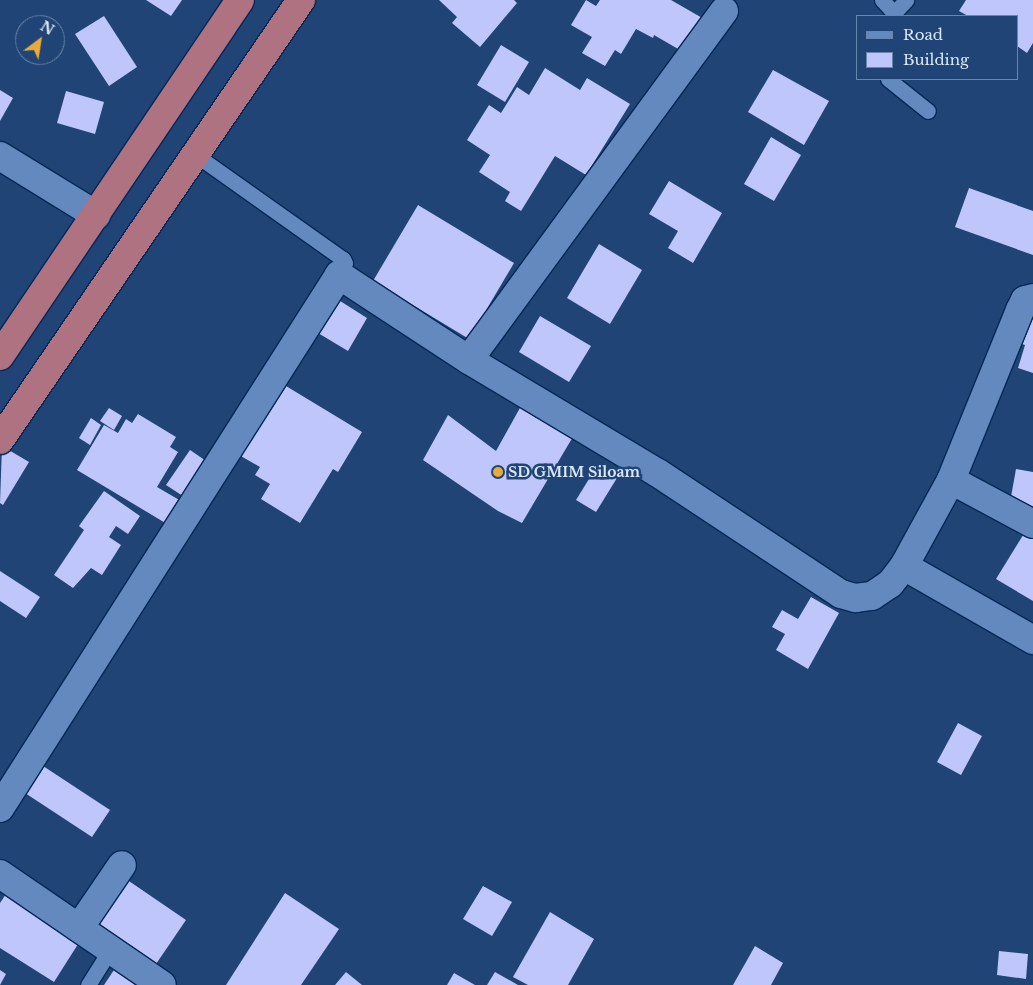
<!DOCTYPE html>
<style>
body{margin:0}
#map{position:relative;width:1033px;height:985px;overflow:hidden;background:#204475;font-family:"Libre Baskerville",serif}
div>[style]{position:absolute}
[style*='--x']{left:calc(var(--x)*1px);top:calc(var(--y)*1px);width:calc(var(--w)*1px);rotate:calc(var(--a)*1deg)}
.building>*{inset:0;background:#bec6fb}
.roads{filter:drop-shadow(1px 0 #052857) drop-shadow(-1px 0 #052857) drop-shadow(0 1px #052857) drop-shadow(0 -1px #052857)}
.service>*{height:15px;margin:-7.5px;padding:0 7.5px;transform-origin:7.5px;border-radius:7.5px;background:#6389bf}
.minor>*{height:28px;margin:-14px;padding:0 14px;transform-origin:14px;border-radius:14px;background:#6389bf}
.trunk>*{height:28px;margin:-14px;padding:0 14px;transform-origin:14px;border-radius:14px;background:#ae7280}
.dots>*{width:14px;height:14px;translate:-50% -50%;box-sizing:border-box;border:2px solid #204475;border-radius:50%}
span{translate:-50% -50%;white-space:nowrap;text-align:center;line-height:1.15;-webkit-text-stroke:5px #204475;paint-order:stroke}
.poi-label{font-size:14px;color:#dae7f9;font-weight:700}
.left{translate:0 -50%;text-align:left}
.legend{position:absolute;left:856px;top:15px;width:162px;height:65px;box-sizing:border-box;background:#204475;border:1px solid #6a85aa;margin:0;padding:6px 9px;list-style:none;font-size:15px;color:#dae7f9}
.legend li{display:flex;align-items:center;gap:10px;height:25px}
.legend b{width:25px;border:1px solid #6a85aa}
.north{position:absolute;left:15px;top:15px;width:50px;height:50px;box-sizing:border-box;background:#204475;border:1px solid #6a85aa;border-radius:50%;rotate:31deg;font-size:14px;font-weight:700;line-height:20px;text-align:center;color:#dae7f9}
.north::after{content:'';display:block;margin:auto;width:18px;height:22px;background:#eaaa39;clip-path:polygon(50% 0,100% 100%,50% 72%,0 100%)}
</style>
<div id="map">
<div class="building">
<div style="clip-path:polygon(146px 0,182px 0,171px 16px)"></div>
<div style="clip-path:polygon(439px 0,514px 0,517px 3px,480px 47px,452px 23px,457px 17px)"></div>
<div style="clip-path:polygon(586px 0,596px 6px,600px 0,671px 0,704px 19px,685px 53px,654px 35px,653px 38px,636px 29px,621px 54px,615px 50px,605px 66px,582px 53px,592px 37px,571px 25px)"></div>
<div style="clip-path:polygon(966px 0,1033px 0,1033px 43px,1027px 53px,1017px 46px,1017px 16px,968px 16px,959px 11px)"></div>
<div style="clip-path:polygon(104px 16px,137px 67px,109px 86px,75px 34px)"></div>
<div style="clip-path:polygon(501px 45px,529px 62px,505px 102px,477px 85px)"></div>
<div style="clip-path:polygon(545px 68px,580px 90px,587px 78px,630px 104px,586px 175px,555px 156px,521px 211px,505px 201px,510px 192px,479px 172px,490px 155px,467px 140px,489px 105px,501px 113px,517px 87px,529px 95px)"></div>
<div style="clip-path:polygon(773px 70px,829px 101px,804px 145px,748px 112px)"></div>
<div style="clip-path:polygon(0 90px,13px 98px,0 121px)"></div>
<div style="clip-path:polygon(66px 91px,104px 102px,95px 134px,57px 123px)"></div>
<div style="clip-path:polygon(771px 137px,801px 155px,774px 201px,744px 184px)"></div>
<div style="clip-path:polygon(669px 181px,722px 213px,693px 263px,668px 248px,678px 231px,649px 214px)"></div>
<div style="clip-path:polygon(969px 188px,1033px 211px,1033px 255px,955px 227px)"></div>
<div style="clip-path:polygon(418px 205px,514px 263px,469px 339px,373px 281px)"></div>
<div style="clip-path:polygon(599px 244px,642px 270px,610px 324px,567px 298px)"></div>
<div style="clip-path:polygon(337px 299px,367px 318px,348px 351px,318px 333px)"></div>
<div style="clip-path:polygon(1033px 314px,1033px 373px,1018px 368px,1025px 345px,1016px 342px)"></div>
<div style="clip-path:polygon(540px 316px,591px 346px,569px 382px,519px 352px)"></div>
<div style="clip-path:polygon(281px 383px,362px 432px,338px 472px,333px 469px,300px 523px,261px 499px,270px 484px,255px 475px,260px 467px,239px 455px)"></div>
<div style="clip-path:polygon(521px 406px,536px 418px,539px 413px,574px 435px,522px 523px,498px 511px,423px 460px,448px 415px,496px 451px)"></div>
<div style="clip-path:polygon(109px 408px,122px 416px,114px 430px,100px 421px)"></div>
<div style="clip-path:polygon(138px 414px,176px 437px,170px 447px,178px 452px,157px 487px,181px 501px,167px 524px,77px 470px,104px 425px,118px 433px,126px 419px,132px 423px)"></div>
<div style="clip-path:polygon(91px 418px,101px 425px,90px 445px,79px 438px)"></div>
<div style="clip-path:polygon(2px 446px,29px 462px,3px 505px,0 503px)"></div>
<div style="clip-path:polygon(190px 450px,215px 467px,192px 502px,166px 485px)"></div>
<div style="clip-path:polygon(597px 466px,617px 478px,596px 512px,576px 500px)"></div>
<div style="clip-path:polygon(1016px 469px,1033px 472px,1033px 513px,1009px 508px)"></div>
<div style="clip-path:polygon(104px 491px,140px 516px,128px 534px,116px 526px,109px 537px,121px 545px,102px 575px,91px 568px,73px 588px,54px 575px,84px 530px,79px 526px)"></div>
<div style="clip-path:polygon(1025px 532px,1033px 537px,1033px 601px,996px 579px)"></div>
<div style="clip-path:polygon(0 571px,40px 597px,26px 618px,0 601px)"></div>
<div style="clip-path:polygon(811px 597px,839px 613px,808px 669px,776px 650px,785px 634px,772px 627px,782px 610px,798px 619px)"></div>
<div style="clip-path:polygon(958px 723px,982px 736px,961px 775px,937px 762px)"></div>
<div style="clip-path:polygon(40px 764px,110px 810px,92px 837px,22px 791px)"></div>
<div style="clip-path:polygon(126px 879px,186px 920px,154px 967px,94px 926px)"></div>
<div style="clip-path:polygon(483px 886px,512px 902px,492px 936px,463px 919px)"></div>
<div style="clip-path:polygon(285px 893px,339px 929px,301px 985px,226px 985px)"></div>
<div style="clip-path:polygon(6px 894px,80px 941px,54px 982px,0 948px,0 903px)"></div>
<div style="clip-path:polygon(550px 912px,594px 939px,568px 985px,528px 985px,513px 977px)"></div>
<div style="clip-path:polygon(755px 946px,783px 963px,771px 985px,733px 985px)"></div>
<div style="clip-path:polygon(999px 951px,1028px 954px,1026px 979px,997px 975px)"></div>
<div style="clip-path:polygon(118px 964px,151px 985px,104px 985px)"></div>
<div style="clip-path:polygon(0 970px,6px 974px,0 985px)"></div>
<div style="clip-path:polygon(346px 972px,362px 985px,335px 985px)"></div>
<div style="clip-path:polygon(495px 972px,518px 985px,487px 985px)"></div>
<div style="clip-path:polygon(454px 973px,475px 985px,447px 985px)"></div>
</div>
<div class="roads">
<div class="service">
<div style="--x:882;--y:0;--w:18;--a:47"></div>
<div style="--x:894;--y:13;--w:18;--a:-47"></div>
<div style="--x:888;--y:79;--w:51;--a:38.7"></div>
<div style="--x:196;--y:155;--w:180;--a:35.3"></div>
<div style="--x:343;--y:259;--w:4;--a:63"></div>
<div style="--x:345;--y:263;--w:13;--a:117"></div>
<div style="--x:88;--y:985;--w:41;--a:-57.8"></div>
</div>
<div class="minor">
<div style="--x:724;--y:11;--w:432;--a:126.2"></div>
<div style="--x:469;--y:360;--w:220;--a:30.9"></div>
<div style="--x:658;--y:473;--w:219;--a:33.5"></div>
<div style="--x:841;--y:594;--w:15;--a:16"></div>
<div style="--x:855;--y:598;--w:17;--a:-7"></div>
<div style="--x:872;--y:596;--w:22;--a:-34"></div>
<div style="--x:890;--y:584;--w:23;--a:-52"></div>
<div style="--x:904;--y:566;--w:98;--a:-61.3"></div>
<div style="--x:951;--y:480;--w:183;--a:-67.9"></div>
<div style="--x:1020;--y:310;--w:11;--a:-63"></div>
<div style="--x:1025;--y:300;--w:8;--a:-14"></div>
<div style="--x:0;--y:156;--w:113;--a:31.6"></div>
<div style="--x:951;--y:480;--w:93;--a:28.2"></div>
<div style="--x:904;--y:566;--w:149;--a:29.8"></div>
<div style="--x:0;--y:808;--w:632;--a:-57.54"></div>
<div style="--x:339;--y:275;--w:155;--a:33.2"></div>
<div style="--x:0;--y:874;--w:196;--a:34.4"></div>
<div style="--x:79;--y:928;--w:76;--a:-55.7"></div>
</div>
<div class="trunk">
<div style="--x:0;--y:356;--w:429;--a:-56"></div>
<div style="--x:0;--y:440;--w:533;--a:-55.62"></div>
</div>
</div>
<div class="dots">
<div style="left:498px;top:472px;background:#eaaa39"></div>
</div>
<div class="poi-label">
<span class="left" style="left:508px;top:472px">SD GMIM Siloam</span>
</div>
<ul class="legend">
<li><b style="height:6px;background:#6389bf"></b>Road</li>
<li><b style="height:14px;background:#bec6fb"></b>Building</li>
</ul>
<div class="north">N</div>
</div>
